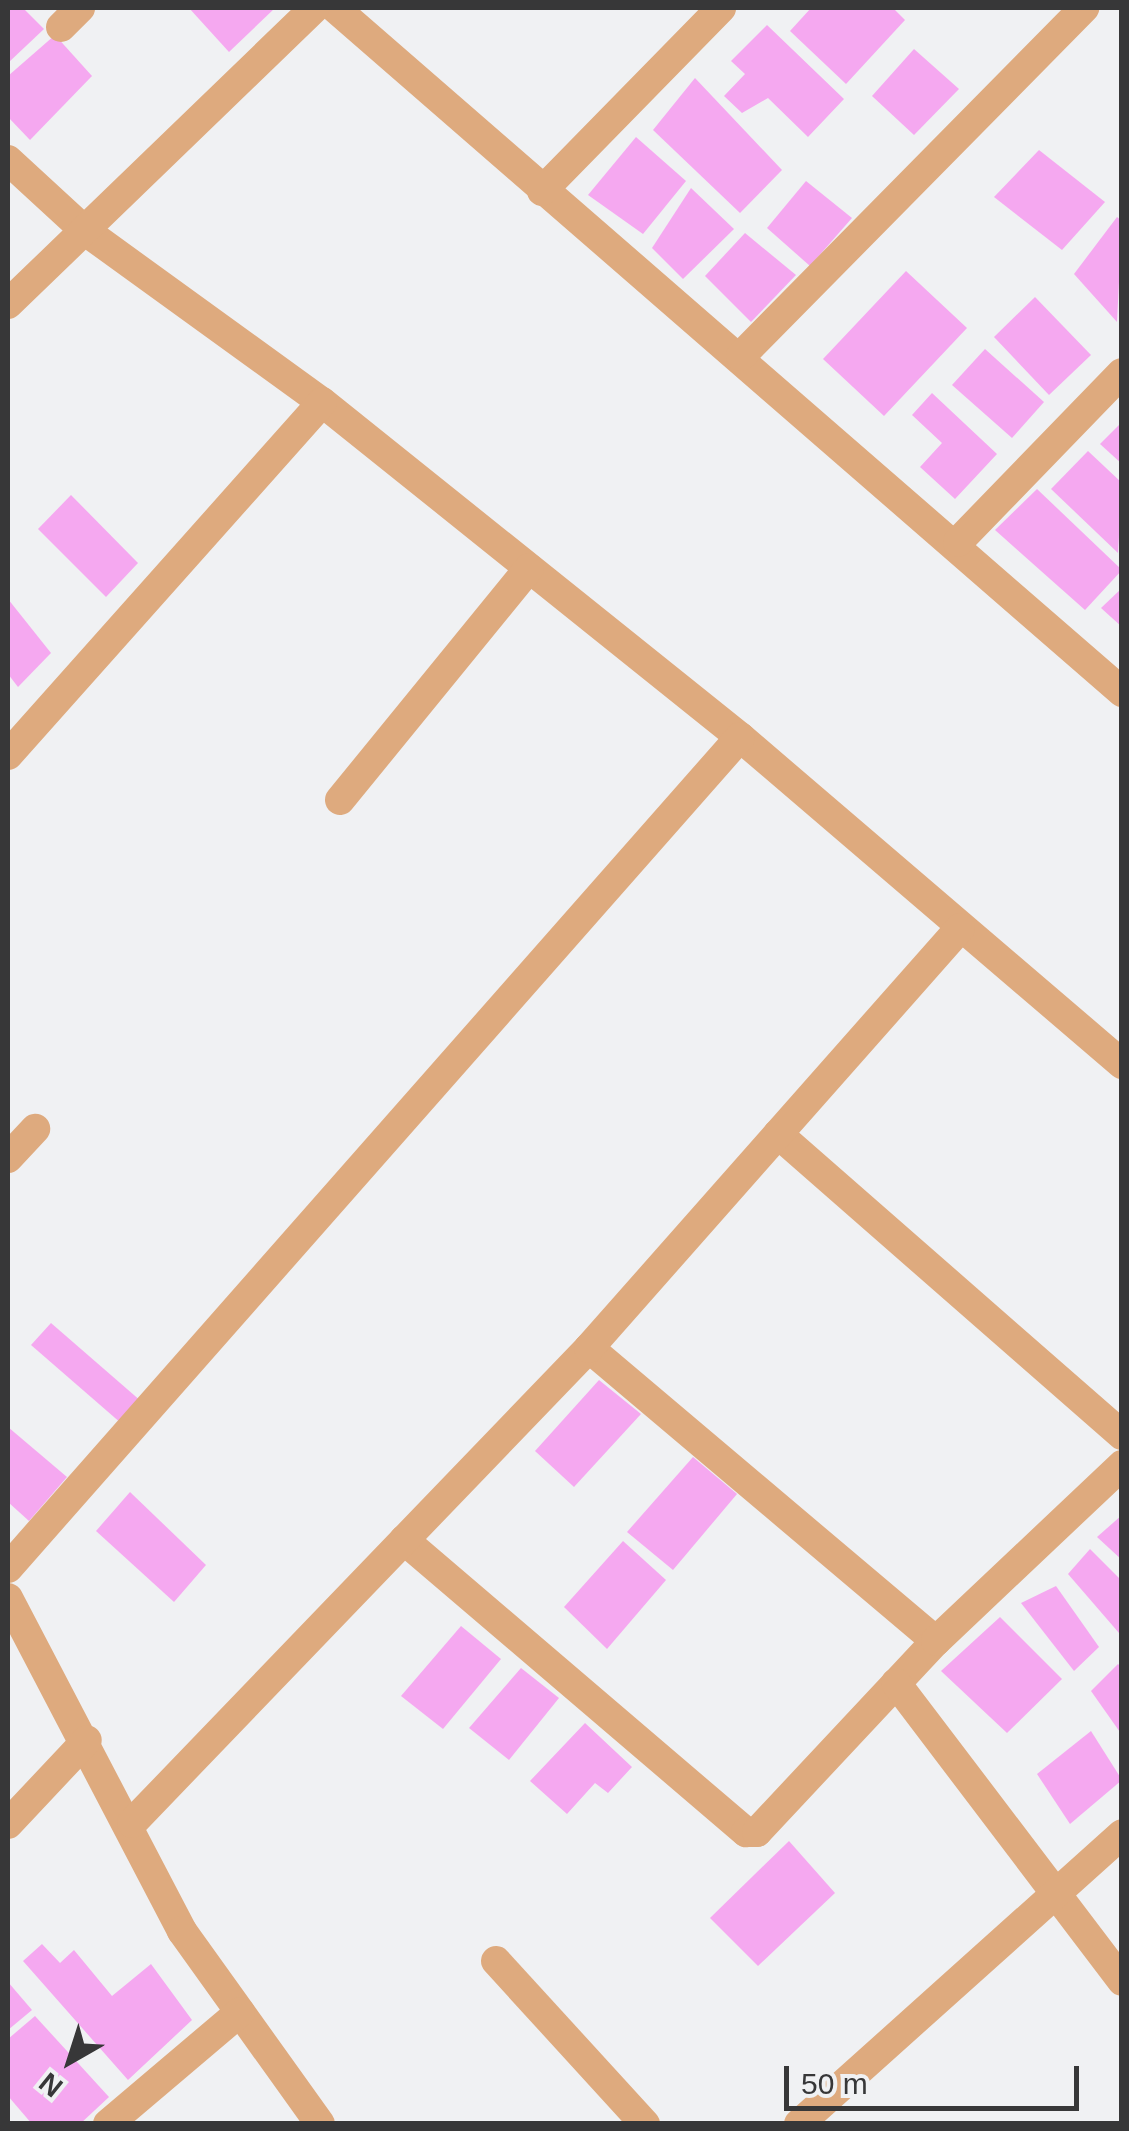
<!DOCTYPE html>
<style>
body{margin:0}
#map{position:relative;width:1129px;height:2131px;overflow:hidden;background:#f0f1f3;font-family:Helvetica,sans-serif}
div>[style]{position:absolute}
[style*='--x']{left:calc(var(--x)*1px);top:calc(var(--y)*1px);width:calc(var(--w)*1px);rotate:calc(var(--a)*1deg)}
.building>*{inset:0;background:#f5a8f0}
.street>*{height:30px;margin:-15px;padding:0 15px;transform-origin:15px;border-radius:15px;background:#deaa7e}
span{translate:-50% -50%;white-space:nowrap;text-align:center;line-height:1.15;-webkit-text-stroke:8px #f0f1f3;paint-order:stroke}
.frame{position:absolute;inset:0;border:10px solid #373738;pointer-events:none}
.north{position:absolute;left:20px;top:2011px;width:100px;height:100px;-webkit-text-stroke:8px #f0f1f3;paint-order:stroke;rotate:219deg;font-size:28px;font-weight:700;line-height:40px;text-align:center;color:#373738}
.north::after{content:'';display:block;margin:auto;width:35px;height:45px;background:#373738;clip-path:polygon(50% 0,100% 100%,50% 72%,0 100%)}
.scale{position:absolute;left:784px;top:2066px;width:295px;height:45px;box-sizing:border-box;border:5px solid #373738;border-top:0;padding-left:12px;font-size:30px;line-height:35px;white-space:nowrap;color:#373738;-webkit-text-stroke:8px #f0f1f3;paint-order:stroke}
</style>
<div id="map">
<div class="building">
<div style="clip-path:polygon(8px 8px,23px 8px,44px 29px,8px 63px)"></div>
<div style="clip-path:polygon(189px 8px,275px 8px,229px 52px)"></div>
<div style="clip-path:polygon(811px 8px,893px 8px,905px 20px,846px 84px,790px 31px)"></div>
<div style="clip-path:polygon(767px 25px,844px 99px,808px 137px,768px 98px,742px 113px,724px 96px,745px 74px,731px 61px)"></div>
<div style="clip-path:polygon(55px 35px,92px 76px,30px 140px,8px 117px,8px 76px)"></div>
<div style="clip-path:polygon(914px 49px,959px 89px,914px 135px,872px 96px)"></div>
<div style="clip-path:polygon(695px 78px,782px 170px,740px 213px,653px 130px)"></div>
<div style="clip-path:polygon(636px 137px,686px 181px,643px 234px,588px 195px)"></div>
<div style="clip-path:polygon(1039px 150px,1105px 202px,1062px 250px,994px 197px)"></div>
<div style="clip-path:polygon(806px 181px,852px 218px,810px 266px,767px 228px)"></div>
<div style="clip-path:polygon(691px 188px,734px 229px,683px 279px,652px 248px)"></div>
<div style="clip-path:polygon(1117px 217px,1122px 221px,1117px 322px,1074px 274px)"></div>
<div style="clip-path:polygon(745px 233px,796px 275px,751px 322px,705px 276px)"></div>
<div style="clip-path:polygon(906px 271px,967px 328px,884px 416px,823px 359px)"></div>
<div style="clip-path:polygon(1035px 297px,1091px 355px,1049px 395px,994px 337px)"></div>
<div style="clip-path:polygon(985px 349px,1044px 402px,1012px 438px,952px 385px)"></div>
<div style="clip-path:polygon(932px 393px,997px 454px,955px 499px,920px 467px,942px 443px,912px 415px)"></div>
<div style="clip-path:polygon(1122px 422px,1122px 464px,1100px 444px)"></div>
<div style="clip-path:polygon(1088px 451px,1122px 483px,1118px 553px,1051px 489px)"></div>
<div style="clip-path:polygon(1037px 489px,1122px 570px,1085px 610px,995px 530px)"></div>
<div style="clip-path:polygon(71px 495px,138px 563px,106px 597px,38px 529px)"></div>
<div style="clip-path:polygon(1122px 588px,1122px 627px,1101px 608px)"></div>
<div style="clip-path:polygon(8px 599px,51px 653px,18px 687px,8px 674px)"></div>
<div style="clip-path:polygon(51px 1323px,142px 1402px,122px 1424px,31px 1345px)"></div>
<div style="clip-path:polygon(599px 1380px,641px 1414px,574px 1487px,535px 1451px)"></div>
<div style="clip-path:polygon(8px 1427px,67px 1477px,29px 1521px,8px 1502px)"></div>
<div style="clip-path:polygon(693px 1457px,737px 1494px,673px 1570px,627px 1532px)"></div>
<div style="clip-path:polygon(130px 1492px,206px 1565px,174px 1602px,96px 1531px)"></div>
<div style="clip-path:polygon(1122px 1515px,1122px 1560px,1097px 1537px)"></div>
<div style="clip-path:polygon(623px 1541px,666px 1580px,607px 1649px,564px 1607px)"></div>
<div style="clip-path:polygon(1090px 1549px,1122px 1581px,1119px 1633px,1068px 1574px)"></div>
<div style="clip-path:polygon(1056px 1586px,1099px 1647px,1074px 1671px,1021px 1603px)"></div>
<div style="clip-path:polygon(1000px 1617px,1062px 1679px,1007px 1733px,941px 1671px)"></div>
<div style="clip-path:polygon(461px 1626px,501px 1659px,443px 1729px,401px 1696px)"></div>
<div style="clip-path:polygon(1118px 1664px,1122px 1668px,1122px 1735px,1091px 1691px)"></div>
<div style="clip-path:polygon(521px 1668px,559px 1698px,509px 1760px,469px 1728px)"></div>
<div style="clip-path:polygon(585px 1723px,632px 1767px,608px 1793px,595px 1783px,567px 1814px,530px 1781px)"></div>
<div style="clip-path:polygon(1091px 1731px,1122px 1780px,1070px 1824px,1037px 1774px)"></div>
<div style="clip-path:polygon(789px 1841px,835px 1893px,758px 1966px,710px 1918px)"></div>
<div style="clip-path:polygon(42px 1944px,60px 1963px,74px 1950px,112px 1996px,151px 1964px,192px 2020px,128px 2080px,23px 1961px)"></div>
<div style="clip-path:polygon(8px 1982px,32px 2010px,8px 2030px)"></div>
<div style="clip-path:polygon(35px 2016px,109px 2097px,80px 2124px,32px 2124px,8px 2096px,8px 2039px)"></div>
</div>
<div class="street">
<div style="--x:335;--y:8;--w:1043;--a:40.99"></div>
<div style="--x:61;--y:27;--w:27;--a:-45"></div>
<div style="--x:8;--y:160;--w:103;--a:42.6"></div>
<div style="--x:84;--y:230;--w:294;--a:35.9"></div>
<div style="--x:322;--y:402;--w:536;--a:38.71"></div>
<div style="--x:740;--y:737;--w:503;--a:40.56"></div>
<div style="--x:542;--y:191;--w:256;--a:-45.6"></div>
<div style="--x:8;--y:304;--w:426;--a:-44"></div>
<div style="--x:741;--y:356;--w:489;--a:-45.4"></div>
<div style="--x:958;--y:542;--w:235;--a:-45.9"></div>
<div style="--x:8;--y:755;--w:472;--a:-48.3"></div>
<div style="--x:340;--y:800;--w:299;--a:-50.8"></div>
<div style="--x:778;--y:1134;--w:457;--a:41.2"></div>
<div style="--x:8;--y:1158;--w:40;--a:-47"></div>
<div style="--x:589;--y:1348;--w:454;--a:40.2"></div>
<div style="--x:404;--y:1540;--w:450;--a:40.5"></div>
<div style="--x:746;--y:1832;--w:11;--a:0"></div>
<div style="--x:757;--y:1832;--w:262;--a:-46.9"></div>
<div style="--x:936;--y:1641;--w:256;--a:-43.4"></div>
<div style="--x:8;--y:1568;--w:1107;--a:-48.62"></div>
<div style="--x:8;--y:1598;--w:376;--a:62.4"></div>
<div style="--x:182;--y:1931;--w:237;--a:54.4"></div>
<div style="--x:896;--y:1683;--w:374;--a:52.8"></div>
<div style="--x:132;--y:1823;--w:659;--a:-46.11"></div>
<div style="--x:589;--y:1348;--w:560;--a:-48.54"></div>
<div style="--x:8;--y:1824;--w:115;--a:-46.8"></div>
<div style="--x:496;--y:1961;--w:221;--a:47.6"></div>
<div style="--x:108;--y:2124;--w:173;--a:-40.3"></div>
<div style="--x:799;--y:2124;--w:434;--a:-41.9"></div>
</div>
<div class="frame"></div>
<div class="north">N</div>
<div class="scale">50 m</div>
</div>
